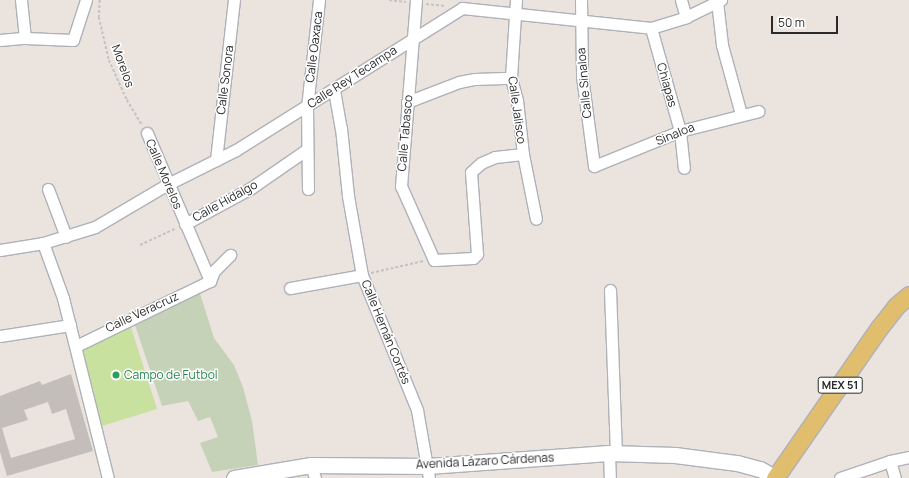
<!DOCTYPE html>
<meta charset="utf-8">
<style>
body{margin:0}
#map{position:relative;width:909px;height:478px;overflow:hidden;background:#ebe4de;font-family:Manrope,sans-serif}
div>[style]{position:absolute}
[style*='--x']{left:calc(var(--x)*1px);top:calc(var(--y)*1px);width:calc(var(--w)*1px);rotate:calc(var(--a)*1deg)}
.cemetery>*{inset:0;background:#c6d2b7}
.pitch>*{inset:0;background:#c9e19e}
.building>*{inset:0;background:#c3beba}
.path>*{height:1.5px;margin-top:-0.75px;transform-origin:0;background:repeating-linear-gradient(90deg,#c3c3c3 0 3px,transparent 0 5px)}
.roads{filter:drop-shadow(1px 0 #afb1b9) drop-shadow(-1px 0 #afb1b9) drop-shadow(0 1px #afb1b9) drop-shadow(0 -1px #afb1b9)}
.street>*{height:11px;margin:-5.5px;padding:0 5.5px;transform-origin:5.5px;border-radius:5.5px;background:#fff}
.secondary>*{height:15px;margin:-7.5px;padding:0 7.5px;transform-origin:7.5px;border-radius:7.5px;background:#fff}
.primary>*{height:17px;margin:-8.5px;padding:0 8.5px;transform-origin:8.5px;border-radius:8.5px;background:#e0be6e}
.dots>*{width:11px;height:11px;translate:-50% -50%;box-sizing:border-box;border:2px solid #fff;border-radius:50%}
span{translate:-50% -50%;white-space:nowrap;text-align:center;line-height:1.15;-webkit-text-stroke:3px #fff;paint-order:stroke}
.shield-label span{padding:1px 3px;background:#fff;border:1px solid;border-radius:3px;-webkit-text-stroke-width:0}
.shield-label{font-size:11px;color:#2a2a2a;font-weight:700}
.street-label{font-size:12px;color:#2a2a2a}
.leisure-label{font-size:12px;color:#27864d}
.left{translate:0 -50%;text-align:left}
.scale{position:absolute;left:771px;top:16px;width:67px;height:18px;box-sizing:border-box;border:2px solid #2a2a2a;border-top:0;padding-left:5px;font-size:12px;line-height:14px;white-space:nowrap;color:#2a2a2a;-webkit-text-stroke:3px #fff;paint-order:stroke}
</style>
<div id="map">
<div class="cemetery">
<div style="clip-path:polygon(199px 290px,214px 338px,234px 365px,243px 387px,252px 421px,258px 465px,212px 472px,200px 443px,218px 437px,210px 417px,198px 421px,188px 401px,162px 406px,133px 319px)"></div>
</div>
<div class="pitch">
<div style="clip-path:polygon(130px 324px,157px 409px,102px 426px,75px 340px)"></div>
</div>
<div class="building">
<div style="clip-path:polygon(evenodd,71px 374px,93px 451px,7px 476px,0 452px,0 396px,40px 381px,42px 385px,71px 374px,48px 402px,52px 414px,66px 409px,75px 439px,11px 458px,2px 428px,28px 420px,24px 410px,48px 402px)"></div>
</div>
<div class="path">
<div style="--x:100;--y:0;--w:17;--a:93"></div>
<div style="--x:99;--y:17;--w:44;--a:76.9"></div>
<div style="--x:109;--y:60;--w:44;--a:65.8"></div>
<div style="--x:127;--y:100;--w:29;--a:59"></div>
<div style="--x:389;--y:0;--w:17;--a:7"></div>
<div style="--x:426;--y:4;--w:20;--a:6"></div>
<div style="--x:140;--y:245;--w:40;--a:-25"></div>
<div style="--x:371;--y:273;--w:54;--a:-12.8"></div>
</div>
<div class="roads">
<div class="street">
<div style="--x:21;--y:0;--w:38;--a:84"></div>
<div style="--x:416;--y:0;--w:187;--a:94.6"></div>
<div style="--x:401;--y:186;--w:81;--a:66"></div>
<div style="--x:434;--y:260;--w:39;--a:-3"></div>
<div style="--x:473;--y:258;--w:6;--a:-45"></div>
<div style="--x:477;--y:254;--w:82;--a:-94.2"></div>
<div style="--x:471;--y:172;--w:13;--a:-42"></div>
<div style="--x:481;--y:163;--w:15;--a:-23"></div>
<div style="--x:495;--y:157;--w:28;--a:-6"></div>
<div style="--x:516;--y:0;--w:78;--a:93.7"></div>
<div style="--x:511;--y:78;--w:23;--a:75"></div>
<div style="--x:517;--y:100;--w:54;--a:83.7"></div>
<div style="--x:523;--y:154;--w:66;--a:78.7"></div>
<div style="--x:581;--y:0;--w:76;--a:89.2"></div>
<div style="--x:582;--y:76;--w:91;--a:82.4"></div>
<div style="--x:594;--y:166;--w:93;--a:-22.1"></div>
<div style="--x:680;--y:131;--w:81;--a:-14.2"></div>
<div style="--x:681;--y:0;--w:18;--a:74"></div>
<div style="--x:717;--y:1;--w:44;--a:83.5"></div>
<div style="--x:722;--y:45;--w:72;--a:74.6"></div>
<div style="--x:651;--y:28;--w:107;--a:74.3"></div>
<div style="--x:680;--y:131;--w:37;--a:84"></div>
<div style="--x:0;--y:40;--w:25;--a:-5"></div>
<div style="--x:25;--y:38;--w:48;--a:2.4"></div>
<div style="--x:73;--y:40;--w:42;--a:-72"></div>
<div style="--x:334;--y:90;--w:39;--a:80"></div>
<div style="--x:341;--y:128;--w:68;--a:84.1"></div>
<div style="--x:348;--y:196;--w:80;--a:80"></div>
<div style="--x:362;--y:275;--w:146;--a:67.8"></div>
<div style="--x:417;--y:410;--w:69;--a:80"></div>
<div style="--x:407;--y:102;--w:56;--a:-21"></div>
<div style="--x:459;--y:82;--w:16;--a:-11"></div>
<div style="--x:475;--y:79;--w:36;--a:-2"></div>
<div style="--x:147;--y:133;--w:161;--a:66.9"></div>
<div style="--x:216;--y:160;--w:161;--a:-83.6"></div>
<div style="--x:48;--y:189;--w:51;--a:69.4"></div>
<div style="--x:308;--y:189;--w:82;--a:-90.7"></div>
<div style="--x:307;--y:107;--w:108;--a:-83.6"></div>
<div style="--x:185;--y:224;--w:75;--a:-28.6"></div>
<div style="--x:251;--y:188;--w:67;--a:-34.6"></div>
<div style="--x:43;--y:243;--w:59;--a:70"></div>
<div style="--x:63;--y:298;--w:186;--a:76"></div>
<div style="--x:0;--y:250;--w:44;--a:-9.2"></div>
<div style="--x:43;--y:243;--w:54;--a:-17.1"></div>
<div style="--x:95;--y:227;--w:85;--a:-30.5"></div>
<div style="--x:168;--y:184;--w:76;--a:-26.6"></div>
<div style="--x:236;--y:150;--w:267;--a:-32.1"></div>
<div style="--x:462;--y:8;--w:190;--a:6"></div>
<div style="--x:651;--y:28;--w:37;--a:-17"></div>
<div style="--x:686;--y:17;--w:39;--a:-26"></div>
<div style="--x:210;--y:281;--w:11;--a:-68"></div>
<div style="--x:214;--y:271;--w:23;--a:-45"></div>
<div style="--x:290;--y:288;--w:73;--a:-10.2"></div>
<div style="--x:610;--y:290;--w:164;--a:87.9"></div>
<div style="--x:0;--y:336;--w:71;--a:-8.9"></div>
<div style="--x:76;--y:346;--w:149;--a:-25.9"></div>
<div style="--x:609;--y:453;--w:25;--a:88"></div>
<div style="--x:890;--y:461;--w:18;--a:74"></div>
<div style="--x:311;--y:465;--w:14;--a:73"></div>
<div style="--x:840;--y:478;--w:53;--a:-18.8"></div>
<div style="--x:890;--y:461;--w:19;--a:-12"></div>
</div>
<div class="secondary">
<div style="--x:234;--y:478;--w:78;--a:-9.6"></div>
<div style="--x:311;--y:465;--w:117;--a:0.5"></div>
<div style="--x:428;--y:466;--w:181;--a:-4.1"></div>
<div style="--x:609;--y:453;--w:66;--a:1.7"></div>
<div style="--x:675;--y:455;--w:63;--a:7.4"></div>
<div style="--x:737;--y:463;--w:24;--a:15"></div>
<div style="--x:760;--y:469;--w:18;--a:29"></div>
</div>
<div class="primary">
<div style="--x:775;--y:478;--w:183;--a:-55.3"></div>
<div style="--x:879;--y:328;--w:28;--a:-52"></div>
<div style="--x:896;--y:306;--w:17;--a:-40"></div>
</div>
</div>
<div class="dots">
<div style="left:116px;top:375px;background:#2e9e5b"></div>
</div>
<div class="shield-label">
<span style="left:840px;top:385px">MEX 51</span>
</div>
<div class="street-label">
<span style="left:314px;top:47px;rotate:-83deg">Calle Oaxaca</span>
<span style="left:123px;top:66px;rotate:70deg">Morelos</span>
<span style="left:352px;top:77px;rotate:-33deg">Calle Rey Tecampa</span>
<span style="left:225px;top:80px;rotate:-83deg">Calle Sonora</span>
<span style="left:584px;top:83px;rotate:-95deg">Calle Sinaloa</span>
<span style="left:667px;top:85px;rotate:74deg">Chiapas</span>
<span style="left:517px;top:110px;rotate:82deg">Calle Jalisco</span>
<span style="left:405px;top:133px;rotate:-85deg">Calle Tabasco</span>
<span style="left:675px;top:134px;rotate:-22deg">Sinaloa</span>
<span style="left:164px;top:174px;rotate:67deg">Calle Morelos</span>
<span style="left:225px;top:201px;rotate:-29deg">Calle Hidalgo</span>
<span style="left:142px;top:312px;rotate:-25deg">Calle Veracruz</span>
<span style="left:386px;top:332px;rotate:68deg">Calle Hernán Cortés</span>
<span style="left:485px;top:461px;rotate:-3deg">Avenida Lázaro Cárdenas</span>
</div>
<div class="leisure-label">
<span class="left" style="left:124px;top:375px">Campo de Futbol</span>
</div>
<div class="scale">50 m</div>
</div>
